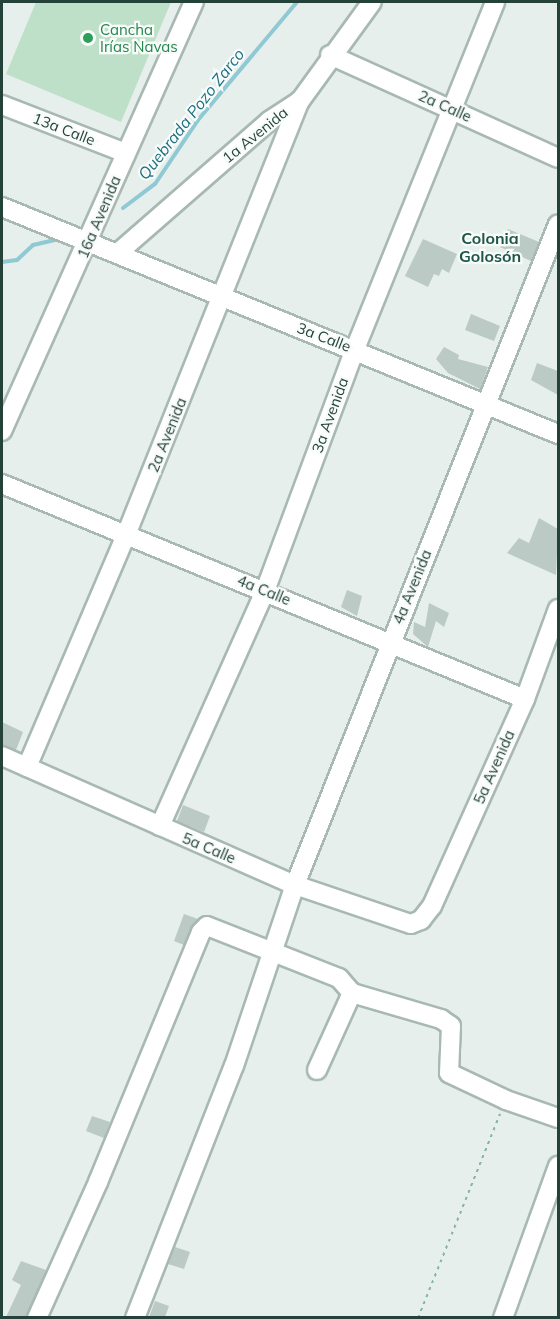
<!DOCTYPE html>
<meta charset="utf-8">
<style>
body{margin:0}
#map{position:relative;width:560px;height:1319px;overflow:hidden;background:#e6efeb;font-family:Mulish,sans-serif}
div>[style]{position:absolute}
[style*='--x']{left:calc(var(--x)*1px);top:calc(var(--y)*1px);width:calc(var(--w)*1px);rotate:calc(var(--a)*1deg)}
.green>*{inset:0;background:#bfe0c8}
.stream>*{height:4px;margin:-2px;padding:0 2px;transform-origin:2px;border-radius:2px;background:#8ec9d4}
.building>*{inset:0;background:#bbcac4}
.path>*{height:2px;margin-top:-1px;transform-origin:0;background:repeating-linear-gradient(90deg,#86b3a5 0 3px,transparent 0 7.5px)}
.roads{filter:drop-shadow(2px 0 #a8b8b2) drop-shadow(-2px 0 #a8b8b2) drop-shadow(0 2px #a8b8b2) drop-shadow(0 -2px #a8b8b2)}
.minor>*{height:18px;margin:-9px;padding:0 9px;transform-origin:9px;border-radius:9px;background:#fff}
.dots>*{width:16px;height:16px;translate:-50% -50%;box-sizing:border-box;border:3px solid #f7fbf9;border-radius:50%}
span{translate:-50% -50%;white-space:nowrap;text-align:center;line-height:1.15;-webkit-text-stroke:4.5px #f7fbf9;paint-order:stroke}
.leisure-label{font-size:15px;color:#27864d}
.left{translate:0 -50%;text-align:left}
.street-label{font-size:15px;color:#24423a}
.water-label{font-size:16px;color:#1c6f80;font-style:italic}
.neighbourhood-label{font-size:16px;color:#1f5548;font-weight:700}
.frame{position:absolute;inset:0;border:3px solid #24423a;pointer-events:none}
</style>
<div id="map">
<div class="green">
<div style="clip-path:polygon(36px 2px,171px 2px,121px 122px,6px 74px)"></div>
</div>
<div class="stream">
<div style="--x:123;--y:208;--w:40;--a:-37"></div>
<div style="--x:155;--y:184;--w:77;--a:-56.1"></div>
<div style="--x:198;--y:120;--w:154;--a:-50"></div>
<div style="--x:2;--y:262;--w:15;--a:-8"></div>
<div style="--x:17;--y:260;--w:22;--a:-43"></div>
<div style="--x:33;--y:245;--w:28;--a:-13"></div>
</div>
<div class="building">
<div style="clip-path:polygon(508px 229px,539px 242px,531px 261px,500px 247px)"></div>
<div style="clip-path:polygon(423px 239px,457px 254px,449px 273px,442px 269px,439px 276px,434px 274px,428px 287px,405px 276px)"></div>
<div style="clip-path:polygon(471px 314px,500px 326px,494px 341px,465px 330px)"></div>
<div style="clip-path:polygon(444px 347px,459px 355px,458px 359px,488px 367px,480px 389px,448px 373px,436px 359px)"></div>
<div style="clip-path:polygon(537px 363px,558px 371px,558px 395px,531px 380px)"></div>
<div style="clip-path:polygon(539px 518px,558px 529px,556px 575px,507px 553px,519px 538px,529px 543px)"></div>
<div style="clip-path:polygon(347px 590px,362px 596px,357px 616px,341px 607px)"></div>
<div style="clip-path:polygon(429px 603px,449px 613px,444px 627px,436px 621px,428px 647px,413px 634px,414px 622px,425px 627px)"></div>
<div style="clip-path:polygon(2px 722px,23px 732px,16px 750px,2px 745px)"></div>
<div style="clip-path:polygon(183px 805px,210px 816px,204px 832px,177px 821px)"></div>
<div style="clip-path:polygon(184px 914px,198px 919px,184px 945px,174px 941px)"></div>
<div style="clip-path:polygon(92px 1116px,110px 1122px,104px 1138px,86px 1131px)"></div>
<div style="clip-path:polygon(175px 1247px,190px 1252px,184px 1269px,168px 1264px)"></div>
<div style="clip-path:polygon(21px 1261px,46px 1270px,26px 1317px,6px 1317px,21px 1285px,12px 1280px)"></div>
<div style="clip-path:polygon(155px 1301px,169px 1306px,165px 1317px,149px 1317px)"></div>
</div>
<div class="path">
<div style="--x:418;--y:1318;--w:220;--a:-68.1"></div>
</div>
<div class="roads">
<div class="minor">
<div style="--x:330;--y:55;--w:250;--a:24.3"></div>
<div style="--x:2;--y:105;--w:133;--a:21.2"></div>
<div style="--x:2;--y:207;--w:601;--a:22.21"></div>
<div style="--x:119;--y:252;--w:199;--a:-41.1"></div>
<div style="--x:269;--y:121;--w:37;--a:-33"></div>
<div style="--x:300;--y:101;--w:122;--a:-54"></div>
<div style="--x:2;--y:431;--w:470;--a:-65.9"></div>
<div style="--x:2;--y:484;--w:565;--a:22.35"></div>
<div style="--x:2;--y:756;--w:320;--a:23.8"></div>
<div style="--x:295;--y:885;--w:122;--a:18.6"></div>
<div style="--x:411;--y:924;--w:11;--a:-22"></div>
<div style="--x:421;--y:920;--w:18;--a:-52"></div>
<div style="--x:432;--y:906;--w:227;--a:-65.8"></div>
<div style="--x:525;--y:699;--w:96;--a:-69.9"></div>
<div style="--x:27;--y:767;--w:252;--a:-66.9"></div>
<div style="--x:126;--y:535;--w:468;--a:-68.2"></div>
<div style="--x:160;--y:826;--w:257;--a:-65.9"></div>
<div style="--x:265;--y:591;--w:258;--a:-69.6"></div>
<div style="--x:355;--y:349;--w:374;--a:-68"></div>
<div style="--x:317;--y:1070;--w:85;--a:-65.6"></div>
<div style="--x:37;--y:1318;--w:149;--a:-65.8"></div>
<div style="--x:98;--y:1182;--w:270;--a:-67.6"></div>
<div style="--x:201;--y:932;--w:8;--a:-45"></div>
<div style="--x:207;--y:926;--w:142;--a:21.5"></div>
<div style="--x:339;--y:978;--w:20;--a:49"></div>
<div style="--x:352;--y:993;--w:93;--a:16.3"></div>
<div style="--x:441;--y:1019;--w:12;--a:35"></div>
<div style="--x:451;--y:1026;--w:47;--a:92.4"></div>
<div style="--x:449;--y:1073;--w:63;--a:25.3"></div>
<div style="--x:506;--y:1100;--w:55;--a:19.1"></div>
<div style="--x:135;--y:1318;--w:271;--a:-68.6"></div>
<div style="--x:234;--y:1066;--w:191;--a:-71.4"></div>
<div style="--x:295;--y:885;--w:711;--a:-68.3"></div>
<div style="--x:503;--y:1318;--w:162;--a:-70.1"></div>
</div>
</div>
<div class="dots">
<div style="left:88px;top:38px;background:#2e9e5b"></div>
</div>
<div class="leisure-label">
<span class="left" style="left:100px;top:38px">Cancha<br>Irías Navas</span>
</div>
<div class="street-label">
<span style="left:445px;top:106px;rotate:24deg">2a Calle</span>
<span style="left:64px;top:129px;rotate:21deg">13a Calle</span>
<span style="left:255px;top:135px;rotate:-39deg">1a Avenida</span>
<span style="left:99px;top:217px;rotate:-67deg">16a Avenida</span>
<span style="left:324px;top:337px;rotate:21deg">3a Calle</span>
<span style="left:330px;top:415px;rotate:-70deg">3a Avenida</span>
<span style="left:167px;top:435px;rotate:-68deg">2a Avenida</span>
<span style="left:412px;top:587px;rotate:-68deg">4a Avenida</span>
<span style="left:264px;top:590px;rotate:22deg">4a Calle</span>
<span style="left:494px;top:767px;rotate:-66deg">5a Avenida</span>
<span style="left:209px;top:848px;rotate:23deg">5a Calle</span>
</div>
<div class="water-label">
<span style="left:191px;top:114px;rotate:-52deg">Quebrada Pozo Zarco</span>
</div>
<div class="neighbourhood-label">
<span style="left:490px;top:247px">Colonia<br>Golosón</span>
</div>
<div class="frame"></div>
</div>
